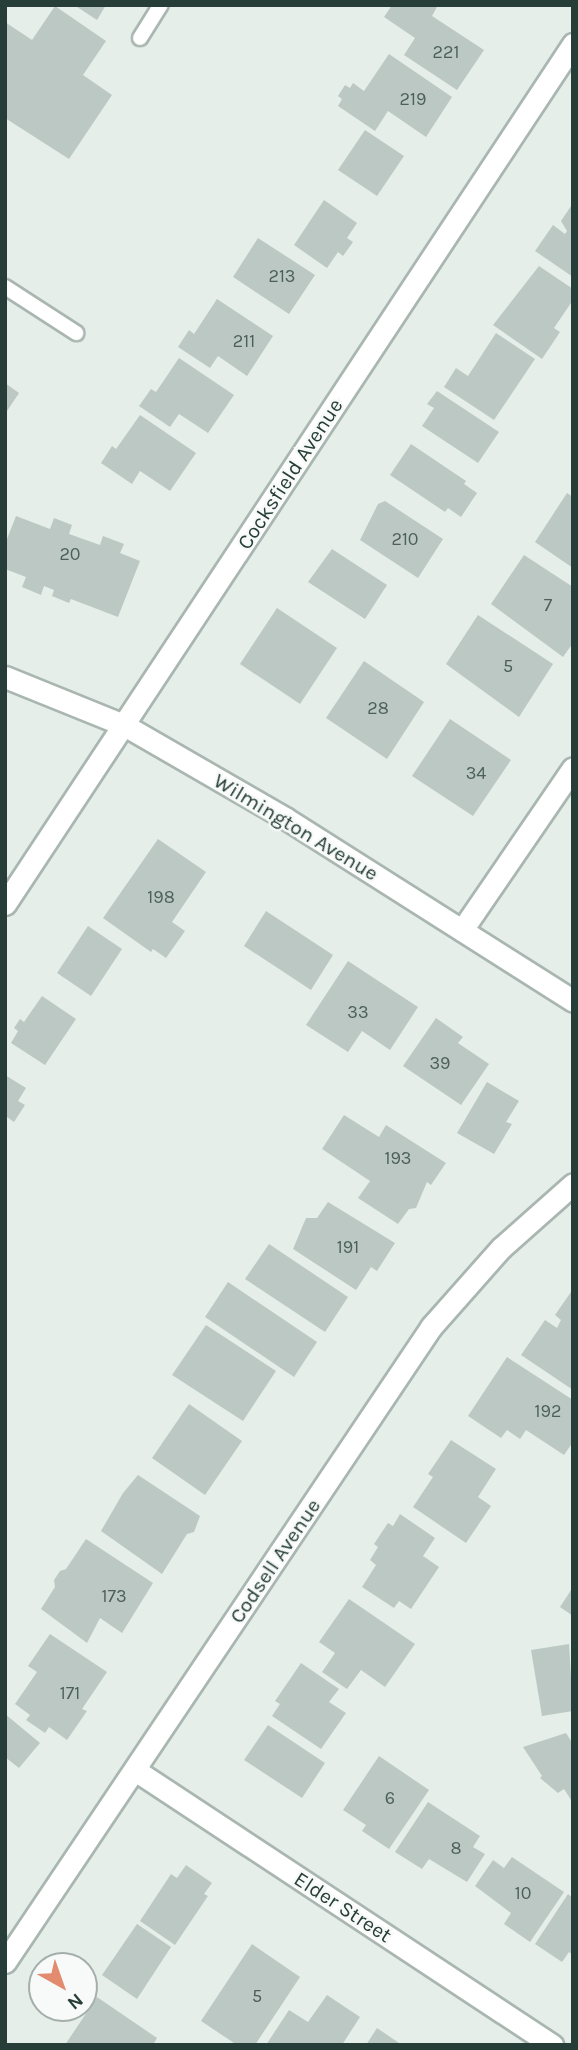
<!DOCTYPE html>
<style>
body{margin:0}
#map{position:relative;width:578px;height:2050px;overflow:hidden;background:#e6eeea;font-family:Karla,sans-serif}
div>[style]{position:absolute}
[style*='--x']{left:calc(var(--x)*1px);top:calc(var(--y)*1px);width:calc(var(--w)*1px);rotate:calc(var(--a)*1deg)}
.building>*{inset:0;background:#bcc8c3}
.roads{filter:drop-shadow(2px 0 #a9b6b1) drop-shadow(-2px 0 #a9b6b1) drop-shadow(0 2px #a9b6b1) drop-shadow(0 -2px #a9b6b1)}
.lane>*{height:14px;margin:-7px;padding:0 7px;transform-origin:7px;border-radius:7px;background:#fff}
.street>*{height:21px;margin:-10.5px;padding:0 10.5px;transform-origin:10.5px;border-radius:10.5px;background:#fff}
span{translate:-50% -50%;white-space:nowrap;text-align:center;line-height:1.15;-webkit-text-stroke:5px #f7faf8;paint-order:stroke}
.number-label{font-size:18px;color:#4c605b}
.number-label span{-webkit-text-stroke-width:0}
.street-label{font-size:21px;color:#273e38}
.frame{position:absolute;inset:0;border:7px solid #273e38;pointer-events:none}
.north{position:absolute;left:28px;top:1952px;width:70px;height:70px;box-sizing:border-box;background:#f7faf8;border:2px solid #a4afab;border-radius:50%;rotate:140deg;font-size:19px;font-weight:700;line-height:28px;text-align:center;color:#273e38}
.north::after{content:'';display:block;margin:auto;width:24px;height:32px;background:#e38b6f;clip-path:polygon(50% 0,100% 100%,50% 72%,0 100%)}
</style>
<div id="map">
<div class="building">
<div style="clip-path:polygon(74px 5px,106px 5px,97px 20px)"></div>
<div style="clip-path:polygon(392px 5px,438px 5px,432px 16px,484px 50px,457px 90px,404px 55px,415px 38px,384px 17px)"></div>
<div style="clip-path:polygon(55px 6px,106px 41px,83px 75px,112px 95px,69px 159px,5px 118px,5px 22px,32px 40px)"></div>
<div style="clip-path:polygon(389px 54px,452px 97px,426px 137px,388px 111px,375px 131px,338px 106px,342px 99px,338px 96px,345px 85px,350px 88px,353px 83px,364px 91px)"></div>
<div style="clip-path:polygon(365px 130px,404px 156px,377px 196px,338px 170px)"></div>
<div style="clip-path:polygon(324px 200px,357px 223px,347px 238px,353px 242px,343px 256px,338px 252px,327px 268px,294px 245px)"></div>
<div style="clip-path:polygon(573px 203px,573px 277px,535px 251px,553px 225px,565px 234px,567px 231px,561px 221px)"></div>
<div style="clip-path:polygon(258px 238px,315px 275px,289px 314px,233px 277px)"></div>
<div style="clip-path:polygon(539px 266px,573px 289px,573px 300px,554px 328px,560px 332px,542px 359px,493px 325px)"></div>
<div style="clip-path:polygon(217px 299px,273px 336px,247px 376px,218px 356px,210px 368px,178px 347px,189px 330px,194px 334px)"></div>
<div style="clip-path:polygon(496px 333px,535px 359px,494px 420px,444px 387px,456px 368px,468px 376px)"></div>
<div style="clip-path:polygon(179px 358px,234px 395px,208px 433px,179px 414px,170px 427px,139px 406px,151px 389px,156px 392px)"></div>
<div style="clip-path:polygon(5px 383px,19px 393px,5px 414px)"></div>
<div style="clip-path:polygon(437px 391px,499px 432px,478px 463px,422px 426px,434px 408px,427px 404px)"></div>
<div style="clip-path:polygon(140px 415px,196px 453px,170px 491px,140px 471px,132px 484px,101px 463px,112px 446px,116px 449px)"></div>
<div style="clip-path:polygon(411px 444px,466px 481px,464px 484px,477px 493px,461px 517px,448px 508px,445px 512px,390px 475px)"></div>
<div style="clip-path:polygon(567px 493px,573px 497px,573px 568px,535px 542px)"></div>
<div style="clip-path:polygon(385px 501px,443px 539px,418px 578px,360px 540px,378px 504px)"></div>
<div style="clip-path:polygon(16px 516px,50px 529px,54px 518px,72px 525px,69px 534px,100px 545px,103px 536px,124px 544px,120px 553px,140px 561px,118px 617px,71px 599px,69px 603px,52px 596px,54px 590px,44px 586px,41px 595px,22px 587px,26px 577px,5px 569px,5px 544px)"></div>
<div style="clip-path:polygon(332px 549px,387px 585px,365px 619px,308px 582px)"></div>
<div style="clip-path:polygon(524px 555px,573px 587px,573px 643px,563px 657px,491px 604px)"></div>
<div style="clip-path:polygon(277px 608px,337px 648px,300px 704px,240px 664px)"></div>
<div style="clip-path:polygon(478px 615px,553px 664px,519px 717px,446px 664px)"></div>
<div style="clip-path:polygon(364px 661px,424px 702px,387px 759px,326px 718px)"></div>
<div style="clip-path:polygon(450px 719px,511px 760px,473px 816px,412px 776px)"></div>
<div style="clip-path:polygon(158px 839px,206px 872px,172px 922px,185px 931px,166px 958px,153px 949px,151px 952px,103px 918px)"></div>
<div style="clip-path:polygon(266px 911px,333px 955px,311px 990px,244px 946px)"></div>
<div style="clip-path:polygon(88px 926px,122px 949px,91px 996px,57px 973px)"></div>
<div style="clip-path:polygon(348px 961px,418px 1007px,390px 1050px,362px 1031px,348px 1052px,306px 1025px)"></div>
<div style="clip-path:polygon(42px 996px,76px 1019px,45px 1065px,11px 1043px,18px 1031px,14px 1028px,20px 1019px,24px 1022px)"></div>
<div style="clip-path:polygon(436px 1018px,463px 1037px,458px 1043px,489px 1064px,461px 1105px,403px 1066px)"></div>
<div style="clip-path:polygon(5px 1075px,26px 1088px,18px 1101px,25px 1105px,14px 1122px,7px 1117px,5px 1120px)"></div>
<div style="clip-path:polygon(487px 1082px,519px 1101px,506px 1122px,512px 1124px,494px 1154px,457px 1133px)"></div>
<div style="clip-path:polygon(344px 1115px,379px 1137px,386px 1125px,446px 1163px,431px 1185px,427px 1182px,416px 1208px,409px 1209px,398px 1224px,358px 1198px,370px 1181px,322px 1149px)"></div>
<div style="clip-path:polygon(328px 1202px,395px 1243px,377px 1271px,371px 1267px,356px 1290px,293px 1249px,306px 1218px,317px 1218px)"></div>
<div style="clip-path:polygon(269px 1244px,348px 1297px,325px 1332px,245px 1279px)"></div>
<div style="clip-path:polygon(228px 1282px,317px 1342px,294px 1377px,205px 1317px)"></div>
<div style="clip-path:polygon(573px 1289px,573px 1390px,521px 1355px,545px 1320px,557px 1328px,561px 1320px,555px 1315px)"></div>
<div style="clip-path:polygon(206px 1325px,276px 1371px,243px 1421px,172px 1375px)"></div>
<div style="clip-path:polygon(507px 1357px,573px 1400px,573px 1442px,564px 1455px,526px 1430px,520px 1439px,507px 1430px,501px 1438px,468px 1416px)"></div>
<div style="clip-path:polygon(189px 1404px,242px 1441px,205px 1495px,152px 1458px)"></div>
<div style="clip-path:polygon(451px 1440px,496px 1469px,478px 1497px,491px 1506px,466px 1543px,413px 1507px,433px 1477px,428px 1474px)"></div>
<div style="clip-path:polygon(138px 1475px,200px 1516px,194px 1532px,187px 1534px,162px 1574px,101px 1531px,123px 1493px)"></div>
<div style="clip-path:polygon(400px 1514px,435px 1538px,423px 1556px,439px 1567px,411px 1609px,399px 1601px,394px 1608px,362px 1587px,376px 1565px,370px 1560px,378px 1547px,374px 1544px,388px 1523px,393px 1526px)"></div>
<div style="clip-path:polygon(86px 1539px,153px 1583px,122px 1633px,100px 1618px,87px 1643px,41px 1609px,55px 1587px,54px 1580px,60px 1571px,66px 1569px)"></div>
<div style="clip-path:polygon(573px 1587px,573px 1616px,560px 1607px)"></div>
<div style="clip-path:polygon(349px 1599px,415px 1644px,385px 1687px,361px 1670px,347px 1689px,322px 1672px,335px 1653px,319px 1642px)"></div>
<div style="clip-path:polygon(50px 1634px,107px 1672px,82px 1709px,87px 1711px,67px 1740px,49px 1727px,45px 1733px,26px 1720px,30px 1715px,15px 1704px,37px 1672px,28px 1666px)"></div>
<div style="clip-path:polygon(569px 1644px,573px 1711px,542px 1716px,531px 1650px)"></div>
<div style="clip-path:polygon(301px 1663px,339px 1689px,329px 1702px,346px 1713px,321px 1749px,272px 1716px,280px 1704px,275px 1701px)"></div>
<div style="clip-path:polygon(5px 1714px,40px 1743px,19px 1768px,5px 1757px)"></div>
<div style="clip-path:polygon(268px 1725px,325px 1763px,302px 1798px,244px 1760px)"></div>
<div style="clip-path:polygon(566px 1733px,573px 1744px,573px 1803px,564px 1789px,558px 1793px,540px 1778px,542px 1776px,523px 1747px)"></div>
<div style="clip-path:polygon(379px 1756px,429px 1790px,389px 1849px,362px 1831px,366px 1825px,343px 1810px)"></div>
<div style="clip-path:polygon(428px 1802px,480px 1836px,473px 1847px,485px 1854px,467px 1882px,429px 1859px,422px 1869px,395px 1852px)"></div>
<div style="clip-path:polygon(512px 1857px,564px 1892px,530px 1942px,504px 1924px,511px 1913px,475px 1886px,493px 1860px,504px 1868px)"></div>
<div style="clip-path:polygon(186px 1865px,212px 1883px,204px 1894px,208px 1896px,175px 1945px,140px 1921px,171px 1874px,177px 1878px)"></div>
<div style="clip-path:polygon(568px 1894px,573px 1898px,573px 1955px,569px 1952px,562px 1962px,535px 1944px)"></div>
<div style="clip-path:polygon(137px 1924px,171px 1947px,137px 1999px,102px 1975px)"></div>
<div style="clip-path:polygon(252px 1944px,300px 1977px,255px 2045px,237px 2045px,201px 2021px)"></div>
<div style="clip-path:polygon(327px 1995px,360px 2017px,342px 2045px,266px 2045px,289px 2010px,308px 2022px)"></div>
<div style="clip-path:polygon(97px 1997px,157px 2038px,153px 2045px,65px 2045px)"></div>
<div style="clip-path:polygon(377px 2028px,402px 2045px,366px 2045px)"></div>
</div>
<div class="roads">
<div class="lane">
<div style="--x:140;--y:38;--w:39;--a:-58"></div>
<div style="--x:5;--y:287;--w:85;--a:32.9"></div>
</div>
<div class="street">
<div style="--x:5;--y:677;--w:128;--a:22"></div>
<div style="--x:124;--y:725;--w:186;--a:30"></div>
<div style="--x:285;--y:818;--w:341;--a:32.4"></div>
<div style="--x:5;--y:904;--w:1031;--a:-56.56"></div>
<div style="--x:462;--y:930;--w:196;--a:-55.6"></div>
<div style="--x:135;--y:1770;--w:500;--a:33.4"></div>
<div style="--x:5;--y:1962;--w:765;--a:-56.14"></div>
<div style="--x:431;--y:1327;--w:106;--a:-48.5"></div>
<div style="--x:501;--y:1248;--w:96;--a:-41.6"></div>
</div>
</div>
<div class="number-label">
<span style="left:446px;top:52px">221</span>
<span style="left:413px;top:99px">219</span>
<span style="left:282px;top:276px">213</span>
<span style="left:244px;top:341px">211</span>
<span style="left:405px;top:539px">210</span>
<span style="left:70px;top:554px">20</span>
<span style="left:548px;top:605px">7</span>
<span style="left:508px;top:666px">5</span>
<span style="left:378px;top:708px">28</span>
<span style="left:476px;top:773px">34</span>
<span style="left:161px;top:897px">198</span>
<span style="left:358px;top:1012px">33</span>
<span style="left:440px;top:1063px">39</span>
<span style="left:398px;top:1158px">193</span>
<span style="left:348px;top:1247px">191</span>
<span style="left:548px;top:1411px">192</span>
<span style="left:114px;top:1596px">173</span>
<span style="left:70px;top:1693px">171</span>
<span style="left:390px;top:1798px">6</span>
<span style="left:456px;top:1848px">8</span>
<span style="left:523px;top:1893px">10</span>
<span style="left:257px;top:1996px">5</span>
</div>
<div class="street-label">
<span style="left:290px;top:474px;rotate:-57deg">Cocksfield Avenue</span>
<span style="left:296px;top:827px;rotate:31deg">Wilmington Avenue</span>
<span style="left:275px;top:1561px;rotate:-56deg">Codsell Avenue</span>
<span style="left:343px;top:1907px;rotate:33deg">Elder Street</span>
</div>
<div class="frame"></div>
<div class="north">N</div>
</div>
